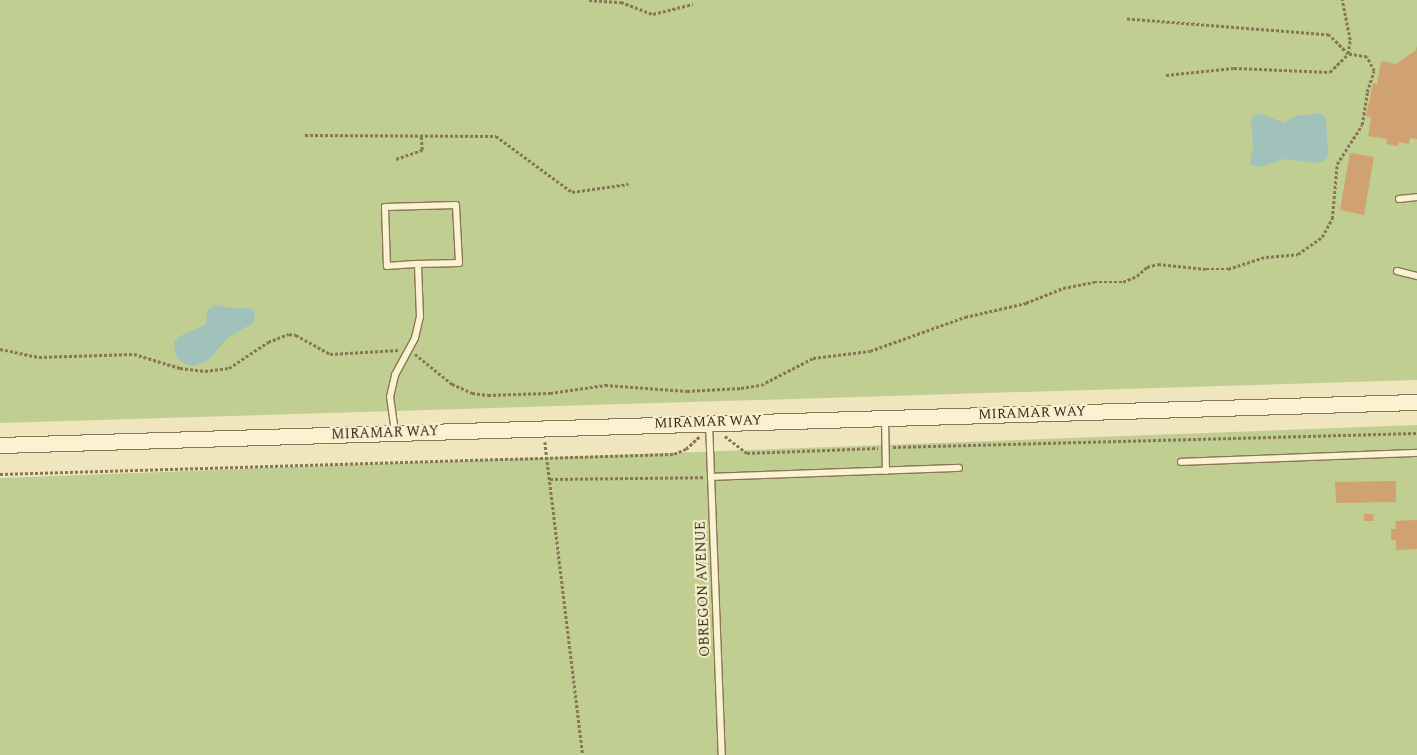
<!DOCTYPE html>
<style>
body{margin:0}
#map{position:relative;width:1417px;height:755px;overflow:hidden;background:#f0e6be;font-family:Spectral,serif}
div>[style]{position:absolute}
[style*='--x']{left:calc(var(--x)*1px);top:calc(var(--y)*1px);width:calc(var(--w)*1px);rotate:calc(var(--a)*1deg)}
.green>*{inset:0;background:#c1ce91}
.water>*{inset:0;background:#a1c1bb}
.building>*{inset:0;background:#d0a271}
.path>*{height:2.5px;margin-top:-1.25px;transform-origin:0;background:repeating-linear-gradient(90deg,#897656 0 3px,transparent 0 5px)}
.roads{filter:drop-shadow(1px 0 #897656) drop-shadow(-1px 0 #897656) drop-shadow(0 1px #897656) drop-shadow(0 -1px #897656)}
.service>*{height:6px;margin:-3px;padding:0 3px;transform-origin:3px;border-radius:3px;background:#faf2d1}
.tertiary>*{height:15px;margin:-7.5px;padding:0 7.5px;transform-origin:7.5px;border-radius:7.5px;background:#faf2d1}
span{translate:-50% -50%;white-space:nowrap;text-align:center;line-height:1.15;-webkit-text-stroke:4px #f7efcd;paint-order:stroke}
.street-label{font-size:14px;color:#372c1b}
</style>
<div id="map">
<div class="green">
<div style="clip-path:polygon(0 0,1417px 0,1417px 380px,0 423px)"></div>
<div style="clip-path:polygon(1417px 425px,1417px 755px,0 755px,0 478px)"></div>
</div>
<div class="water">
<div style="clip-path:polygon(1321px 113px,1326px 120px,1328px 155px,1324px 161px,1314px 163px,1285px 159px,1260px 167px,1250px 164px,1253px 147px,1251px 122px,1253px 115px,1262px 114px,1284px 123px,1295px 116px)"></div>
<div style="clip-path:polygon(214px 305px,231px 308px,251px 308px,255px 312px,253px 323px,229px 337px,207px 361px,193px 366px,186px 365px,176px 356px,174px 343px,178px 337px,205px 325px,208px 310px)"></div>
</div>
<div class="building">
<div style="clip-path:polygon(1417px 46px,1417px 139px,1410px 138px,1409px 144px,1399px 142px,1398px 146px,1386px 144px,1387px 139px,1368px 136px,1371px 117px,1366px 116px,1373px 83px,1377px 84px,1381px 61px,1396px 64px,1415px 51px)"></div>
<div style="clip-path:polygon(1350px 153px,1374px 157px,1364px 215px,1340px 210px)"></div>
<div style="clip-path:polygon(1396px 481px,1396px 502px,1336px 503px,1335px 482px)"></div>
<div style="clip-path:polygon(1364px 514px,1373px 514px,1374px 521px,1364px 521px)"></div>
<div style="clip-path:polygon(1417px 520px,1417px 549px,1396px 550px,1396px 540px,1391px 540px,1391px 529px,1396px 529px,1395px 521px)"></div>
</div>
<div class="path">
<div style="--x:589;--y:0;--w:32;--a:4"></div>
<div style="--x:621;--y:2;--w:34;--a:21"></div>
<div style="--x:653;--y:14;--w:41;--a:-14"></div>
<div style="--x:1166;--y:75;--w:68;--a:-5.9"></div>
<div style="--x:1234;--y:68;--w:96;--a:2.4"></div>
<div style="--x:1330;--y:72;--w:25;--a:-45"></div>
<div style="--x:1348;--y:54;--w:14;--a:-82"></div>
<div style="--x:1350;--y:40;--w:41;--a:-101.3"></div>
<div style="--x:305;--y:135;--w:191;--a:0.3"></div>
<div style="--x:496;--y:136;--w:94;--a:36.4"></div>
<div style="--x:572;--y:192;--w:57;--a:-8.1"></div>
<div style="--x:396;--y:159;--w:28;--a:-19"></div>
<div style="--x:422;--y:150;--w:14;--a:-94"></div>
<div style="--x:0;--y:349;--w:40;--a:12"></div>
<div style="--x:39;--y:357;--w:95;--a:-1.8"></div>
<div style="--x:134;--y:354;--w:48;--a:16.9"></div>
<div style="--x:180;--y:368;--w:25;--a:7"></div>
<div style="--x:205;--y:371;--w:24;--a:-7"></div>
<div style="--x:229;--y:368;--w:47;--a:-33.7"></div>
<div style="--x:268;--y:342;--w:22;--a:-21"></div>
<div style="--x:289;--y:334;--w:7;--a:8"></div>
<div style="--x:296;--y:335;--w:39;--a:29"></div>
<div style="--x:330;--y:354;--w:69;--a:-3.3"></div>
<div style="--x:415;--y:354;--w:48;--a:39"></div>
<div style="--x:452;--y:384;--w:22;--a:24"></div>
<div style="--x:472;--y:393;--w:16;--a:7"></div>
<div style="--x:488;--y:395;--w:62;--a:-1.8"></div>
<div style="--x:550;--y:393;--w:56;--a:-8.3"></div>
<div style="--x:605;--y:385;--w:82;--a:4.2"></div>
<div style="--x:687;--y:391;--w:54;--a:-3.2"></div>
<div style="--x:741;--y:388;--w:20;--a:-9"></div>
<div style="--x:761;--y:385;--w:59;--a:-27.4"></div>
<div style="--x:813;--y:358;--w:57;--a:-7"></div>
<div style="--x:870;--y:351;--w:101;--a:-19.7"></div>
<div style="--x:965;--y:317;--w:63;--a:-12.9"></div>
<div style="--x:1026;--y:303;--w:40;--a:-22"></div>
<div style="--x:1063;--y:288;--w:32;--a:-11"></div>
<div style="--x:1094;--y:282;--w:29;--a:0"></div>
<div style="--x:1123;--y:282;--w:15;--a:-23"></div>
<div style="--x:1137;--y:276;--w:13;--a:-42"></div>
<div style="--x:1147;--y:267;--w:11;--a:-15"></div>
<div style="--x:1158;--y:264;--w:48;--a:5.9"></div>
<div style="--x:1206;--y:269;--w:22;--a:0"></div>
<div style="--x:1228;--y:269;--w:40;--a:-18"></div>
<div style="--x:1266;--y:257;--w:32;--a:-5"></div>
<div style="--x:1298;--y:254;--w:29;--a:-35"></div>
<div style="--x:1322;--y:237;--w:21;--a:-61"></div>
<div style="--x:1332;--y:219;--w:55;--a:-84.8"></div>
<div style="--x:1337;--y:164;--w:46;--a:-57.3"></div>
<div style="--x:1362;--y:125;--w:33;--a:-81"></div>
<div style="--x:1367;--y:92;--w:22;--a:-72"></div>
<div style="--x:1374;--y:71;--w:16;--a:-117"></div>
<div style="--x:1367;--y:57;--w:19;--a:-171"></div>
<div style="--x:1348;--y:54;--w:27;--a:-135"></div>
<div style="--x:1329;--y:35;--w:203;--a:-175.5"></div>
<div style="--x:725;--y:436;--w:28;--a:38"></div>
<div style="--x:747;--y:453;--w:131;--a:-2.2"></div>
<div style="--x:545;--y:442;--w:315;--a:83.1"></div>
<div style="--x:893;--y:447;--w:524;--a:-1.53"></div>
<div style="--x:0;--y:474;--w:674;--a:-1.7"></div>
<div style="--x:674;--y:454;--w:13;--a:-23"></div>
<div style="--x:686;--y:449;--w:18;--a:-43"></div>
<div style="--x:550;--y:479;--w:153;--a:-0.7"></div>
</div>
<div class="roads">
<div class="service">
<div style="--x:1399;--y:199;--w:18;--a:-6"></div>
<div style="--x:1397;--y:271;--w:21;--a:14"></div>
<div style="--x:885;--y:419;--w:52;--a:88.9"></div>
<div style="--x:709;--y:423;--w:332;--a:87.8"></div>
<div style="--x:395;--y:432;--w:35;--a:-98"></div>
<div style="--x:390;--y:397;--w:23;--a:-77"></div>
<div style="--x:395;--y:375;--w:42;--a:-61.6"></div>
<div style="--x:415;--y:338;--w:22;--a:-77"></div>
<div style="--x:420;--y:317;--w:53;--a:-92.2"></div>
<div style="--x:418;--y:264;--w:41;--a:-1.4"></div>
<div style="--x:459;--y:263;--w:58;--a:-93"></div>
<div style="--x:456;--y:205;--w:71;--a:178.4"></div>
<div style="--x:385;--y:207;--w:59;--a:88.1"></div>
<div style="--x:387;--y:266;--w:31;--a:-4"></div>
<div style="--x:1181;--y:462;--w:236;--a:-2.2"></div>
<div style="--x:711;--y:477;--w:248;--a:-2.1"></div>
</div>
<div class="tertiary">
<div style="--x:0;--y:445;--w:1418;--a:-1.74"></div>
</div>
</div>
<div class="street-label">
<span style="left:1032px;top:413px;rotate:-2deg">MIRAMAR WAY</span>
<span style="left:708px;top:422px;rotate:-2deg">MIRAMAR WAY</span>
<span style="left:385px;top:433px;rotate:-2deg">MIRAMAR WAY</span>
<span style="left:703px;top:589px;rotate:-92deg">OBREGON AVENUE</span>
</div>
</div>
